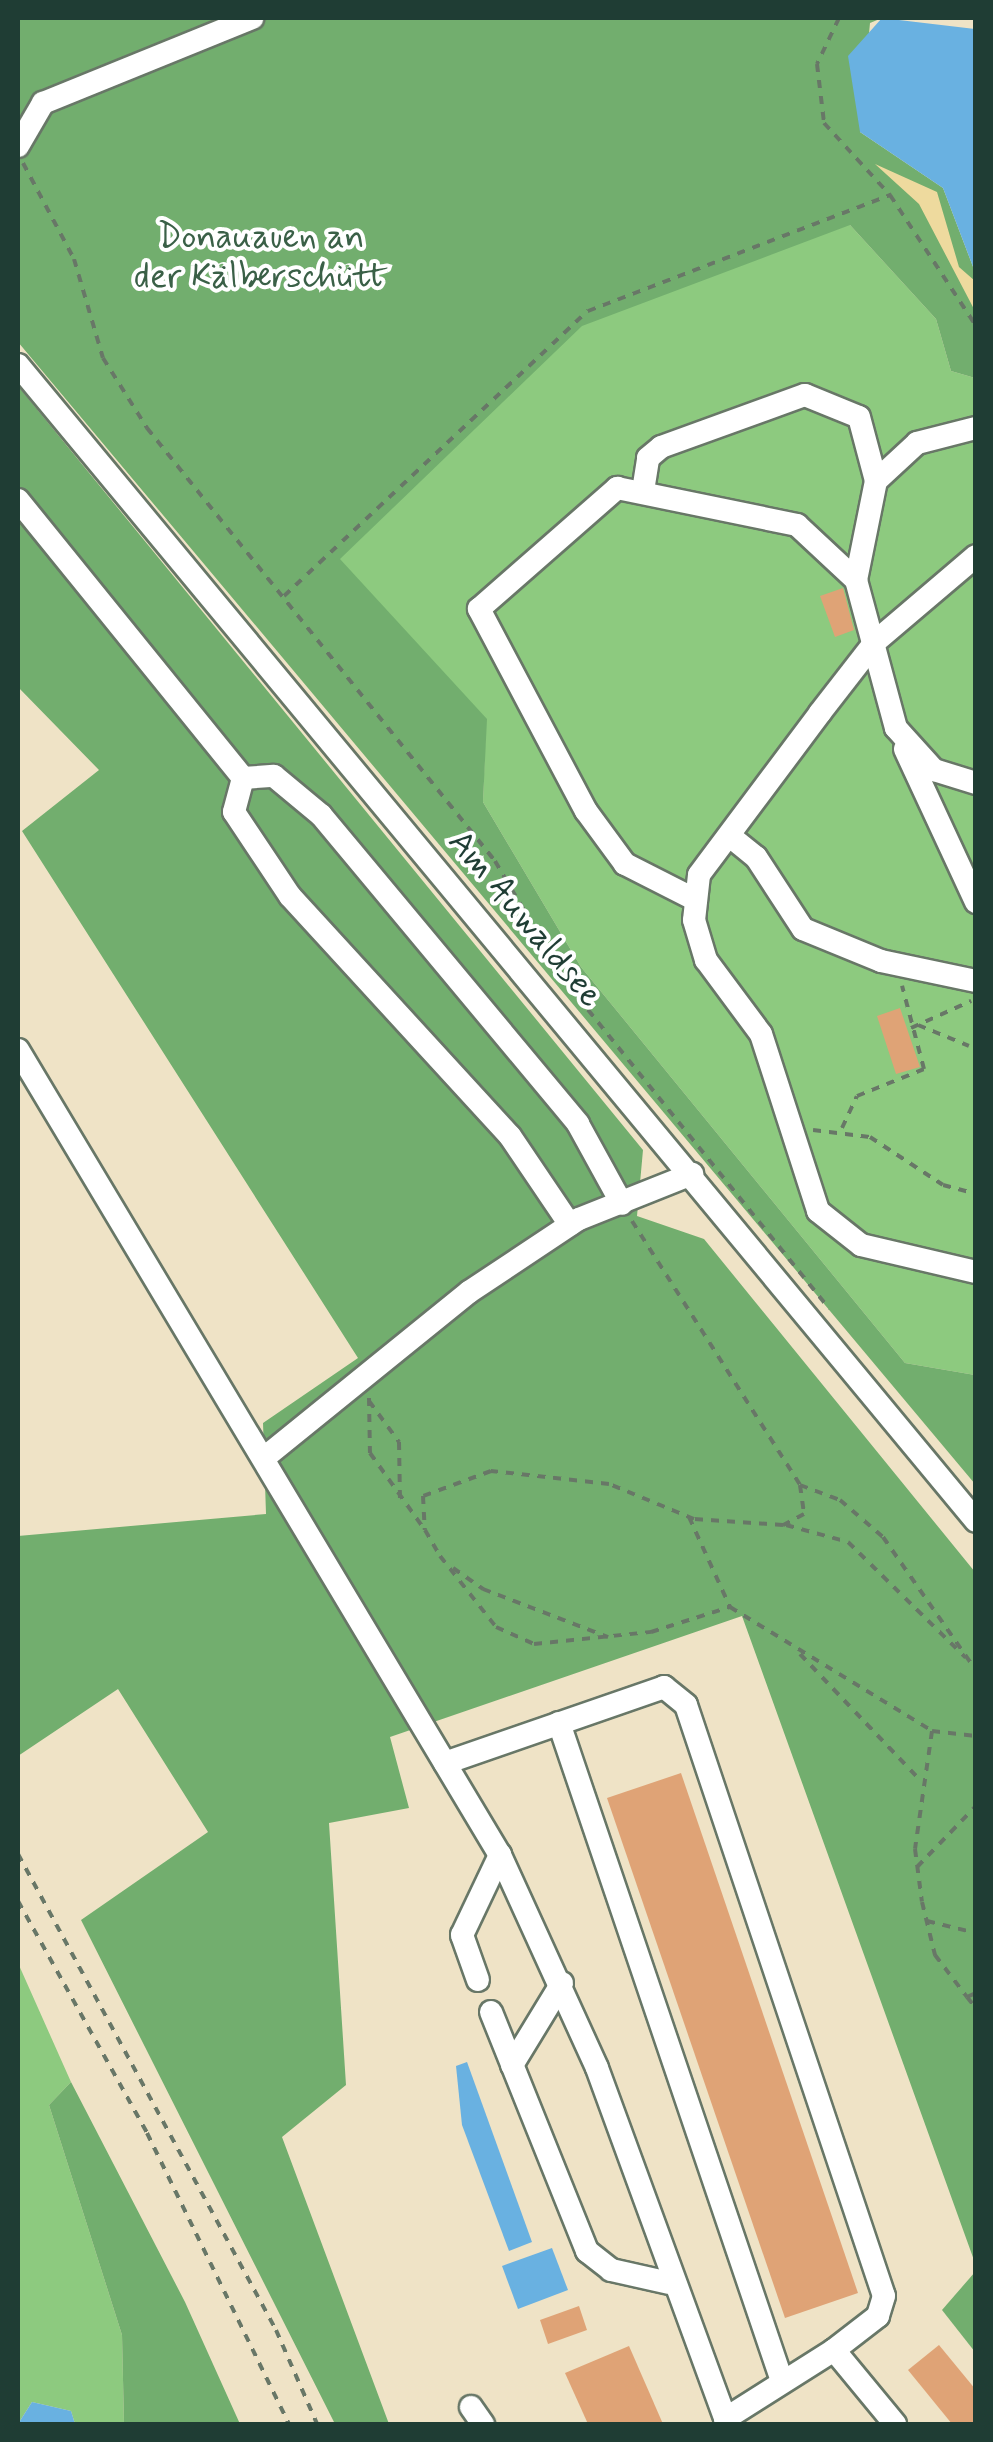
<!DOCTYPE html>
<meta charset="utf-8">
<style>
body{margin:0}
#map{position:relative;width:993px;height:2442px;overflow:hidden;background:#efe3c6;font-family:Mynerve,sans-serif}
div>[style]{position:absolute}
[style*='--x']{left:calc(var(--x)*1px);top:calc(var(--y)*1px);width:calc(var(--w)*1px);rotate:calc(var(--a)*1deg)}
.green>*{inset:0;background:#8dca7f}
.forest>*{inset:0;background:#72ae6e}
.sand>*{inset:0;background:#eeda9e}
.water>*{inset:0;background:#69b1e1}
.building>*{inset:0;background:#dfa376}
.path>*{height:4px;margin-top:-2px;transform-origin:0;background:repeating-linear-gradient(90deg,#687767 0 8px,transparent 0 16px)}
.roads{filter:drop-shadow(2px 0 #687767) drop-shadow(-2px 0 #687767) drop-shadow(0 2px #687767) drop-shadow(0 -2px #687767)}
.minor>*{height:22px;margin:-11px;padding:0 11px;transform-origin:11px;border-radius:11px;background:#fff}
span{translate:-50% -50%;white-space:nowrap;text-align:center;line-height:1.15;-webkit-text-stroke:8px #fff;paint-order:stroke}
.park-label{font-size:35px;color:#3a6047}
.street-label{font-size:35px;color:#1f3d34}
.frame{position:absolute;inset:0;border:20px solid #1f3d34;pointer-events:none}
</style>
<div id="map">
<div class="green">
<div style="clip-path:polygon(18px 18px,850px 225px,936px 319px,951px 371px,975px 378px,975px 1375px,905px 1363px,581px 967px,483px 802px,486px 719px,339px 559px,428px 473px,159px 510px,18px 341px)"></div>
<div style="clip-path:polygon(18px 1963px,71px 2082px,49px 2105px,122px 2335px,124px 2424px,75px 2424px,71px 2411px,32px 2402px,18px 2424px)"></div>
</div>
<div class="forest">
<div style="clip-path:polygon(18px 18px,882px 18px,870px 23px,860px 132px,943px 188px,975px 272px,975px 378px,951px 371px,936px 319px,850px 225px,582px 326px,340px 559px,487px 719px,483px 802px,581px 967px,905px 1363px,975px 1375px,975px 1484px,18px 342px)"></div>
<div style="clip-path:polygon(18px 386px,643px 1150px,637px 1216px,704px 1239px,975px 1572px,975px 2263px,742px 1616px,390px 1737px,409px 1808px,329px 1823px,346px 2085px,282px 2137px,389px 2424px,335px 2424px,81px 1920px,208px 1832px,118px 1689px,18px 1756px,18px 1536px,266px 1514px,263px 1423px,358px 1358px,22px 831px,99px 770px,18px 687px)"></div>
<div style="clip-path:polygon(71px 2082px,185px 2302px,240px 2424px,124px 2424px,122px 2335px,49px 2105px)"></div>
<div style="clip-path:polygon(975px 2272px,975px 2352px,942px 2310px)"></div>
</div>
<div class="sand">
<div style="clip-path:polygon(875px 164px,937px 192px,959px 267px,975px 281px,975px 311px,919px 204px)"></div>
</div>
<div class="water">
<div style="clip-path:polygon(882px 18px,975px 29px,975px 272px,943px 188px,860px 132px,848px 56px)"></div>
<div style="clip-path:polygon(467px 2062px,532px 2242px,509px 2251px,462px 2125px,456px 2066px)"></div>
<div style="clip-path:polygon(552px 2248px,568px 2290px,518px 2309px,502px 2266px)"></div>
<div style="clip-path:polygon(32px 2402px,71px 2411px,75px 2424px,18px 2424px)"></div>
</div>
<div class="building">
<div style="clip-path:polygon(843px 588px,854px 630px,835px 637px,820px 596px)"></div>
<div style="clip-path:polygon(900px 1008px,920px 1067px,896px 1074px,877px 1016px)"></div>
<div style="clip-path:polygon(681px 1773px,858px 2293px,785px 2318px,607px 1798px)"></div>
<div style="clip-path:polygon(579px 2306px,587px 2330px,548px 2344px,540px 2320px)"></div>
<div style="clip-path:polygon(939px 2345px,976px 2390px,976px 2424px,952px 2424px,908px 2370px)"></div>
<div style="clip-path:polygon(629px 2346px,663px 2424px,588px 2424px,565px 2373px)"></div>
</div>
<div class="path">
<div style="--x:839;--y:18;--w:51;--a:115.6"></div>
<div style="--x:817;--y:64;--w:59;--a:83.2"></div>
<div style="--x:824;--y:123;--w:98;--a:47.5"></div>
<div style="--x:890;--y:195;--w:157;--a:56.7"></div>
<div style="--x:23;--y:163;--w:109;--a:62"></div>
<div style="--x:74;--y:259;--w:103;--a:73.7"></div>
<div style="--x:103;--y:358;--w:83;--a:57.8"></div>
<div style="--x:147;--y:428;--w:556;--a:51.21"></div>
<div style="--x:495;--y:861;--w:144;--a:59.5"></div>
<div style="--x:568;--y:985;--w:416;--a:51.1"></div>
<div style="--x:284;--y:596;--w:417;--a:-43.2"></div>
<div style="--x:588;--y:311;--w:324;--a:-21"></div>
<div style="--x:918;--y:1025;--w:55;--a:22.4"></div>
<div style="--x:911;--y:1028;--w:66;--a:-24.2"></div>
<div style="--x:842;--y:1128;--w:35;--a:-65"></div>
<div style="--x:857;--y:1096;--w:72;--a:-21.9"></div>
<div style="--x:924;--y:1069;--w:86;--a:-104.8"></div>
<div style="--x:813;--y:1130;--w:57;--a:7"></div>
<div style="--x:870;--y:1137;--w:87;--a:33.3"></div>
<div style="--x:943;--y:1185;--w:34;--a:15"></div>
<div style="--x:632;--y:1221;--w:313;--a:57.5"></div>
<div style="--x:800;--y:1485;--w:29;--a:82"></div>
<div style="--x:804;--y:1514;--w:24;--a:152"></div>
<div style="--x:783;--y:1525;--w:89;--a:-176.1"></div>
<div style="--x:694;--y:1519;--w:92;--a:-157.6"></div>
<div style="--x:609;--y:1484;--w:119;--a:-173.7"></div>
<div style="--x:491;--y:1471;--w:72;--a:159.8"></div>
<div style="--x:423;--y:1496;--w:34;--a:87"></div>
<div style="--x:425;--y:1530;--w:30;--a:60"></div>
<div style="--x:440;--y:1556;--w:90;--a:51.7"></div>
<div style="--x:496;--y:1627;--w:42;--a:24.1"></div>
<div style="--x:534;--y:1644;--w:118;--a:-5.9"></div>
<div style="--x:651;--y:1632;--w:83;--a:-17.6"></div>
<div style="--x:730;--y:1607;--w:237;--a:31.5"></div>
<div style="--x:932;--y:1731;--w:44;--a:6.5"></div>
<div style="--x:369;--y:1398;--w:55;--a:89"></div>
<div style="--x:370;--y:1453;--w:95;--a:54.5"></div>
<div style="--x:369;--y:1401;--w:51;--a:53.8"></div>
<div style="--x:399;--y:1442;--w:56;--a:89"></div>
<div style="--x:800;--y:1485;--w:43;--a:20.6"></div>
<div style="--x:840;--y:1500;--w:57;--a:40.7"></div>
<div style="--x:883;--y:1537;--w:154;--a:55.1"></div>
<div style="--x:689;--y:1517;--w:99;--a:65.5"></div>
<div style="--x:786;--y:1525;--w:64;--a:15.3"></div>
<div style="--x:848;--y:1542;--w:165;--a:44.5"></div>
<div style="--x:453;--y:1568;--w:37;--a:35"></div>
<div style="--x:483;--y:1589;--w:134;--a:21"></div>
<div style="--x:800;--y:1654;--w:175;--a:46.4"></div>
<div style="--x:932;--y:1731;--w:119;--a:98.2"></div>
<div style="--x:915;--y:1849;--w:53;--a:82.5"></div>
<div style="--x:922;--y:1902;--w:55;--a:76.2"></div>
<div style="--x:935;--y:1955;--w:53;--a:52.7"></div>
<div style="--x:967;--y:1997;--w:10;--a:-24"></div>
<div style="--x:18;--y:1854;--w:541;--a:61.54"></div>
<div style="--x:276;--y:2330;--w:103;--a:66.4"></div>
<div style="--x:917;--y:1867;--w:85;--a:-46"></div>
<div style="--x:18;--y:1901;--w:265;--a:60.9"></div>
<div style="--x:147;--y:2133;--w:324;--a:64"></div>
<div style="--x:927;--y:1921;--w:50;--a:13.8"></div>
<div style="--x:967;--y:1997;--w:14;--a:51"></div>
</div>
<div class="roads">
<div class="minor">
<div style="--x:18;--y:146;--w:50;--a:-59.8"></div>
<div style="--x:43;--y:103;--w:226;--a:-22.1"></div>
<div style="--x:18;--y:365;--w:1501;--a:50.35"></div>
<div style="--x:643;--y:491;--w:33;--a:-81"></div>
<div style="--x:648;--y:458;--w:17;--a:-40"></div>
<div style="--x:661;--y:447;--w:153;--a:-19.9"></div>
<div style="--x:805;--y:395;--w:58;--a:22.2"></div>
<div style="--x:859;--y:417;--w:66;--a:75.1"></div>
<div style="--x:18;--y:500;--w:358;--a:51"></div>
<div style="--x:243;--y:778;--w:31;--a:-4"></div>
<div style="--x:274;--y:776;--w:61;--a:39.7"></div>
<div style="--x:321;--y:815;--w:402;--a:50.2"></div>
<div style="--x:578;--y:1124;--w:91;--a:61.2"></div>
<div style="--x:976;--y:556;--w:133;--a:139.6"></div>
<div style="--x:875;--y:642;--w:90;--a:127.8"></div>
<div style="--x:820;--y:713;--w:202;--a:126.8"></div>
<div style="--x:699;--y:875;--w:45;--a:96.3"></div>
<div style="--x:694;--y:920;--w:42;--a:73.3"></div>
<div style="--x:706;--y:960;--w:92;--a:53.4"></div>
<div style="--x:761;--y:1034;--w:186;--a:72.1"></div>
<div style="--x:818;--y:1211;--w:55;--a:38.3"></div>
<div style="--x:861;--y:1245;--w:118;--a:13.2"></div>
<div style="--x:856;--y:580;--w:101;--a:-78.6"></div>
<div style="--x:876;--y:481;--w:56;--a:-42.8"></div>
<div style="--x:917;--y:443;--w:61;--a:-14.3"></div>
<div style="--x:905;--y:749;--w:169;--a:65.1"></div>
<div style="--x:243;--y:778;--w:35;--a:105"></div>
<div style="--x:234;--y:812;--w:101;--a:56.3"></div>
<div style="--x:290;--y:896;--w:326;--a:47.5"></div>
<div style="--x:510;--y:1136;--w:107;--a:56"></div>
<div style="--x:731;--y:837;--w:32;--a:39"></div>
<div style="--x:756;--y:857;--w:86;--a:56.9"></div>
<div style="--x:803;--y:929;--w:84;--a:22.3"></div>
<div style="--x:881;--y:961;--w:97;--a:11.9"></div>
<div style="--x:696;--y:900;--w:80;--a:-153.1"></div>
<div style="--x:625;--y:864;--w:66;--a:-126.3"></div>
<div style="--x:586;--y:811;--w:229;--a:-117.9"></div>
<div style="--x:479;--y:609;--w:184;--a:-41.2"></div>
<div style="--x:617;--y:488;--w:184;--a:11.6"></div>
<div style="--x:797;--y:525;--w:81;--a:43"></div>
<div style="--x:856;--y:580;--w:153;--a:74.9"></div>
<div style="--x:896;--y:728;--w:57;--a:47.9"></div>
<div style="--x:934;--y:770;--w:44;--a:17.2"></div>
<div style="--x:18;--y:1050;--w:938;--a:59.09"></div>
<div style="--x:500;--y:1855;--w:234;--a:65.5"></div>
<div style="--x:597;--y:2068;--w:379;--a:69.9"></div>
<div style="--x:264;--y:1458;--w:264;--a:-39"></div>
<div style="--x:469;--y:1292;--w:132;--a:-33.6"></div>
<div style="--x:579;--y:1219;--w:122;--a:-21.7"></div>
<div style="--x:559;--y:1723;--w:695;--a:71.28"></div>
<div style="--x:445;--y:1763;--w:232;--a:-19.1"></div>
<div style="--x:664;--y:1687;--w:28;--a:39"></div>
<div style="--x:686;--y:1705;--w:623;--a:71.48"></div>
<div style="--x:884;--y:2296;--w:21;--a:107"></div>
<div style="--x:878;--y:2316;--w:56;--a:142.3"></div>
<div style="--x:478;--y:1980;--w:48;--a:-109.6"></div>
<div style="--x:462;--y:1935;--w:89;--a:-64.6"></div>
<div style="--x:491;--y:2012;--w:258;--a:68.1"></div>
<div style="--x:587;--y:2251;--w:31;--a:38"></div>
<div style="--x:611;--y:2270;--w:59;--a:12.6"></div>
<div style="--x:512;--y:2065;--w:96;--a:-58.6"></div>
<div style="--x:471;--y:2407;--w:21;--a:55"></div>
<div style="--x:725;--y:2419;--w:129;--a:-32.3"></div>
<div style="--x:834;--y:2350;--w:96;--a:50.5"></div>
</div>
</div>
<div class="park-label">
<span style="left:261px;top:257px">Donauauen an<br>der Kälberschütt</span>
</div>
<div class="street-label">
<span style="left:525px;top:919px;rotate:50deg">Am Auwaldsee</span>
</div>
<div class="frame"></div>
</div>
